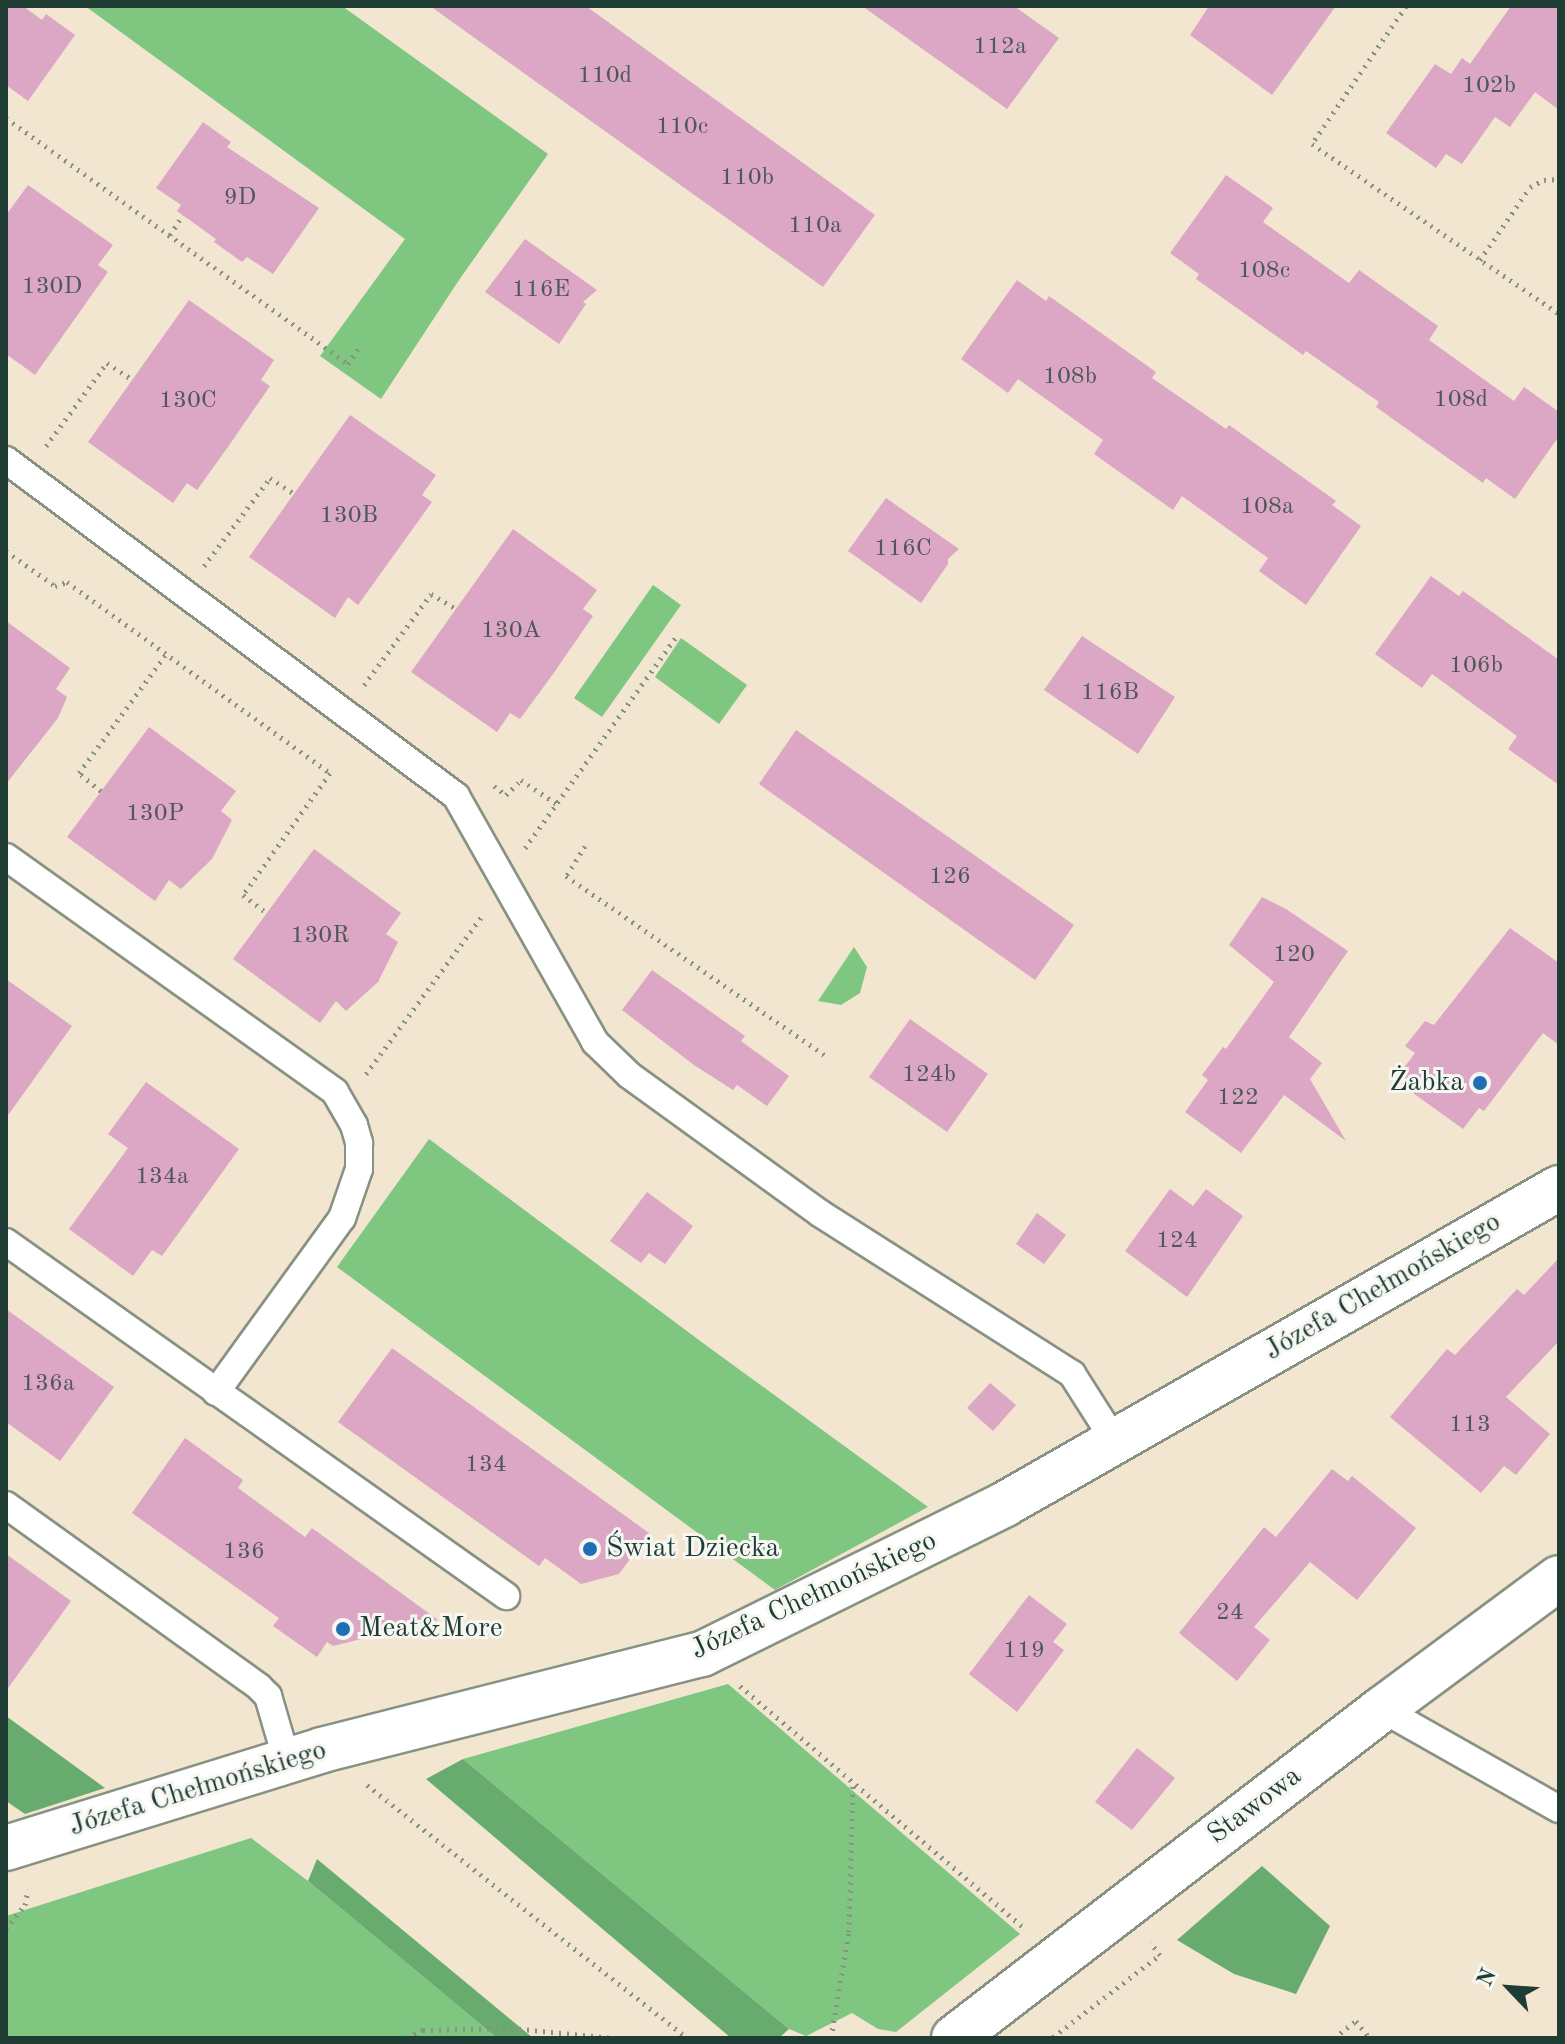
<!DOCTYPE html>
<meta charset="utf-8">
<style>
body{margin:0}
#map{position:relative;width:1565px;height:2044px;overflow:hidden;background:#f2e6d0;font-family:"Old Standard TT",serif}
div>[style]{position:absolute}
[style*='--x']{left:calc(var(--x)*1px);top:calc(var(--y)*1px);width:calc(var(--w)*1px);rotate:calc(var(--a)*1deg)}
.green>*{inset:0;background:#7fc681}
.forest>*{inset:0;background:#67ab6f}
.building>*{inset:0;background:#dba7c5}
.path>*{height:5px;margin-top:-2.5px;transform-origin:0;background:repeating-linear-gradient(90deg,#889282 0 2px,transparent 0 8px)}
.roads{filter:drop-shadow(2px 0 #889282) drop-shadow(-2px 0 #889282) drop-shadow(0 2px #889282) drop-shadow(0 -2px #889282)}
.service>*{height:26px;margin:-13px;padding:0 13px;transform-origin:13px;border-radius:13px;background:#fff}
.minor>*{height:44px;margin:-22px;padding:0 22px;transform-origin:22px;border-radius:22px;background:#fff}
.dots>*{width:22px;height:22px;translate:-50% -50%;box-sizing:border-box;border:4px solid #f6f6f2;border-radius:50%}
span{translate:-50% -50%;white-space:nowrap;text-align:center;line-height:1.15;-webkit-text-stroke:6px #f6f6f2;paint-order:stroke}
.number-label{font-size:24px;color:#4e5858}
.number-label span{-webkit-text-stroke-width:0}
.poi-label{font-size:28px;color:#1f3d34}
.right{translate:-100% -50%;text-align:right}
.left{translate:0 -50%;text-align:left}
.street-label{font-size:28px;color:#1f3d34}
.frame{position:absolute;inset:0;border:8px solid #1f3d34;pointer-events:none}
.north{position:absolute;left:1469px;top:1948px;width:80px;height:80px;-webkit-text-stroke:6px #f6f6f2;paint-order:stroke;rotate:295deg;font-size:22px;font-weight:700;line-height:32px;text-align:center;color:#1f3d34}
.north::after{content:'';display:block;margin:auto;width:28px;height:36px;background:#1f3d34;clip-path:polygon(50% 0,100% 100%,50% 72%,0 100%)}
</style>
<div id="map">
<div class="green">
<div style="clip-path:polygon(85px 6px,342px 6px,548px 154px,459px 280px,381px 399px,320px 356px,405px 239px)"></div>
<div style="clip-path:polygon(653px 585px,681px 605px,602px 717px,574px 698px)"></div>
<div style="clip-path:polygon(681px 638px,747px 685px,719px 724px,655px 677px)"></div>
<div style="clip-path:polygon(854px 947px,867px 967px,860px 993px,841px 1005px,818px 1001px)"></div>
<div style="clip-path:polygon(429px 1139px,707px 1346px,928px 1507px,775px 1590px,337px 1267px)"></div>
<div style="clip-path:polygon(728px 1684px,1020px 1934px,896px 2032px,878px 2029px,852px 2013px,806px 2036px,789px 2029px,463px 1759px)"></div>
<div style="clip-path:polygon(251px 1838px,308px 1881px,497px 2038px,6px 2038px,6px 1916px)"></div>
</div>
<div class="forest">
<div style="clip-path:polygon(6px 1716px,105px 1788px,25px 1814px,6px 1801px)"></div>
<div style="clip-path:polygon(463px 1759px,789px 2029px,779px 2038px,731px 2038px,426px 1779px)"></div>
<div style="clip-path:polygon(317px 1859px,533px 2038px,497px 2038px,308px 1881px)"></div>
<div style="clip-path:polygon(1262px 1866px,1330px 1926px,1296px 1994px,1234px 1974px,1177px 1940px)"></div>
</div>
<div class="building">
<div style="clip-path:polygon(6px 6px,23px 6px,42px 20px,46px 14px,75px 35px,28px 101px,6px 85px)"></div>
<div style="clip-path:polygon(430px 6px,586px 6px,875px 215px,823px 287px)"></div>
<div style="clip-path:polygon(862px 6px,1014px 6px,1059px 38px,1007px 109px)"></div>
<div style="clip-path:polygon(1209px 6px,1336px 6px,1272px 95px,1190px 35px)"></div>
<div style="clip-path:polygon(1511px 6px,1559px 6px,1559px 110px,1535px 92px,1510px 127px,1495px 117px,1462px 164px,1446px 154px,1436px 168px,1386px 133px,1435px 64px,1451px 74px,1462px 58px,1470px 64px)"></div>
<div style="clip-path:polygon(203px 122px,231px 142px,227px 147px,319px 208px,273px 274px,247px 257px,242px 262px,214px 242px,216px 239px,177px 211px,181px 205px,156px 188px)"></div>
<div style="clip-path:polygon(1226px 175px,1273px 208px,1263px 222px,1349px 283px,1359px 270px,1438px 326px,1429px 340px,1514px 401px,1524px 387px,1559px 412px,1559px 436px,1515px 499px,1486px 478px,1483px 483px,1376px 407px,1379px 402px,1306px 351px,1303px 355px,1196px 279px,1199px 274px,1170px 253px)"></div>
<div style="clip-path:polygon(28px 185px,113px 245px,98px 265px,108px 272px,35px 375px,6px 354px,6px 215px)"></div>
<div style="clip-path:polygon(525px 239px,597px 290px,583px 302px,586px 304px,559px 344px,485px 292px)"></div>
<div style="clip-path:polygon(1017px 280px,1046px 301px,1049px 296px,1156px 372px,1152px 378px,1226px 429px,1229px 425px,1336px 501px,1332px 505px,1361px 526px,1306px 605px,1259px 571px,1268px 558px,1182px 496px,1173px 510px,1094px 454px,1103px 440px,1018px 379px,1008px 393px,961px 359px)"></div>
<div style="clip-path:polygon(189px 300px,274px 360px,261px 380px,270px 386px,230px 444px,197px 490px,187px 483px,173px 503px,88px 442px)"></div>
<div style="clip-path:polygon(350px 415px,436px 475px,422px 495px,432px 502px,358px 605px,348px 597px,335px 618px,249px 557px)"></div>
<div style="clip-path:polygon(886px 498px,959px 549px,948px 559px,948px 564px,921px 603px,848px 551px)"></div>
<div style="clip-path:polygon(513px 529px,597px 590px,583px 609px,593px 616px,553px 674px,520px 719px,510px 713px,497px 732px,411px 672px)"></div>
<div style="clip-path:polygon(1431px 576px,1459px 596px,1463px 591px,1559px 660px,1559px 785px,1508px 749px,1517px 736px,1432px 674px,1422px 688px,1375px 654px)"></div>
<div style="clip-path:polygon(6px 621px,70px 668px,56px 689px,67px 697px,58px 718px,6px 784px)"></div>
<div style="clip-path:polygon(1082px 636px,1175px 697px,1138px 754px,1044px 690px)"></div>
<div style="clip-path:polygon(149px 727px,236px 791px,221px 811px,232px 820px,212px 859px,181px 889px,169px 880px,155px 901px,67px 837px)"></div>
<div style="clip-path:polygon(796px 730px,1074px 925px,1035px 980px,759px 784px)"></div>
<div style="clip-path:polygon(314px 849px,401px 913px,386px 934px,398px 942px,378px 982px,346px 1011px,336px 1001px,320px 1023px,233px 959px)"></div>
<div style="clip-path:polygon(1262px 897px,1286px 909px,1348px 951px,1289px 1037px,1322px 1063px,1310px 1079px,1346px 1141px,1284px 1095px,1241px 1153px,1185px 1112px,1208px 1080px,1202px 1075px,1223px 1047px,1226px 1049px,1274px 982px,1229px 945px)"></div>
<div style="clip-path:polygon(1510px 928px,1559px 963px,1559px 1045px,1543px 1033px,1484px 1111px,1479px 1108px,1463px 1129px,1395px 1080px,1415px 1053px,1405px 1046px,1425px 1021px,1434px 1025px)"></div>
<div style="clip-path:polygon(652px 970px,745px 1036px,741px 1041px,789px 1076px,767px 1106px,737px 1085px,733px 1090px,694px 1065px,622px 1010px)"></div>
<div style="clip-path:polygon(6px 979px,72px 1026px,6px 1118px)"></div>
<div style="clip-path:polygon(910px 1019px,988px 1074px,947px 1132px,869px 1077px)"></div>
<div style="clip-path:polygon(146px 1082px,239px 1149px,162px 1256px,152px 1250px,133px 1276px,69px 1229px,128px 1148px,108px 1134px)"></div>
<div style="clip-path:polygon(1170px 1189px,1193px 1206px,1206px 1189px,1243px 1216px,1187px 1297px,1125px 1251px)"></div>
<div style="clip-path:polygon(647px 1192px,693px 1226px,665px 1264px,649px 1253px,641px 1263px,610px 1241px)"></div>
<div style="clip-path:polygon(1037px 1213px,1066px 1235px,1044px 1264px,1016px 1244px)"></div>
<div style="clip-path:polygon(1559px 1258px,1559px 1341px,1506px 1397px,1550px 1434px,1516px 1475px,1504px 1466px,1481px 1493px,1390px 1417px,1447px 1349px,1455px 1355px,1517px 1289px,1524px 1295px)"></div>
<div style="clip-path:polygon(6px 1309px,114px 1387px,60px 1461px,6px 1422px)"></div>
<div style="clip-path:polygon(392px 1348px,649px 1533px,619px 1574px,581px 1584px,545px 1558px,539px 1566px,338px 1422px)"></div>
<div style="clip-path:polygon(990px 1383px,1016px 1405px,993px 1431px,967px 1408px)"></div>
<div style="clip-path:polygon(185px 1438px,243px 1480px,238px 1488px,305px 1537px,312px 1528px,438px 1620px,333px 1646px,327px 1642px,317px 1657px,273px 1626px,279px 1618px,132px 1513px)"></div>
<div style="clip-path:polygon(1332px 1469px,1348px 1481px,1352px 1476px,1416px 1528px,1357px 1600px,1310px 1562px,1254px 1627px,1270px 1640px,1237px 1681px,1179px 1633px,1264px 1527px,1276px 1537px)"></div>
<div style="clip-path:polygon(6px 1554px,71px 1601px,6px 1691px)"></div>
<div style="clip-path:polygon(1029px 1595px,1067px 1624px,1053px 1642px,1064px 1650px,1017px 1712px,969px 1674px)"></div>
<div style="clip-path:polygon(1137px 1748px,1175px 1778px,1132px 1830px,1095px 1802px)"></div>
</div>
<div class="path">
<div style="--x:1406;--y:6;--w:167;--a:124.3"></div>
<div style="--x:1312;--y:144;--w:300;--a:34.5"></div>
<div style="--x:6;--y:118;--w:421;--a:35.7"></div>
<div style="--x:348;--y:364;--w:22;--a:-56"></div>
<div style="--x:170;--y:235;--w:24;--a:-57"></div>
<div style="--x:1480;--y:260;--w:88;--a:-55.6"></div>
<div style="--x:1530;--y:187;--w:16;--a:-27"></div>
<div style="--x:1544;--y:180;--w:15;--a:-4"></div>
<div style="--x:46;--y:446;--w:103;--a:-53.7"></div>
<div style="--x:107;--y:363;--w:30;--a:33"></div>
<div style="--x:6;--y:551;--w:60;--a:35.5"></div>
<div style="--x:55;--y:586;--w:13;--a:-18"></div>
<div style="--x:67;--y:582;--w:325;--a:36"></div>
<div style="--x:330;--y:773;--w:150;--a:125.5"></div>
<div style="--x:243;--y:895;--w:30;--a:37"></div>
<div style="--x:204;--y:566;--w:110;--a:-53.1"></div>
<div style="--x:270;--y:478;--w:30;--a:33"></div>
<div style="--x:364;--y:685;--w:113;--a:-53.6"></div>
<div style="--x:431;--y:594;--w:29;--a:31"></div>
<div style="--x:494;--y:786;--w:15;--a:37"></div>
<div style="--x:506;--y:795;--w:21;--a:-45"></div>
<div style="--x:521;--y:780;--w:43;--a:33.7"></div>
<div style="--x:101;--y:791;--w:28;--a:-141"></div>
<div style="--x:79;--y:773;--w:147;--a:-53.8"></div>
<div style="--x:585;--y:846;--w:36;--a:122"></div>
<div style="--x:566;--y:876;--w:318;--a:34.7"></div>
<div style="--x:525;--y:848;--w:261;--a:-54.4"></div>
<div style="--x:366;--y:1074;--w:197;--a:-53.7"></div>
<div style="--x:740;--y:1686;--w:373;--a:40.4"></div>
<div style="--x:367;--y:1785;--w:408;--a:38.3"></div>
<div style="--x:6;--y:1929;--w:31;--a:-52"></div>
<div style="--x:25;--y:1905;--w:16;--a:-79"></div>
<div style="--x:1053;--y:2037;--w:135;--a:-37.5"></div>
<div style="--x:1160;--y:1955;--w:16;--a:-128"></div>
<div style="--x:407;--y:2038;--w:18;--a:-27"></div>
<div style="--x:423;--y:2030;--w:88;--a:-1.3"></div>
<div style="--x:511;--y:2028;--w:102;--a:5.6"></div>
<div style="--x:831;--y:2038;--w:108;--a:-80.4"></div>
<div style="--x:849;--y:1932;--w:150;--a:-88.5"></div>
<div style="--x:1334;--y:2038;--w:28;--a:-38"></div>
<div style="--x:1356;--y:2021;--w:22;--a:51"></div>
</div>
<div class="roads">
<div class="service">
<div style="--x:6;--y:460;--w:562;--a:36.75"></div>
<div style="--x:456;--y:796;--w:283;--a:60.5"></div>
<div style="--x:595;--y:1042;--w:47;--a:44.1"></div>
<div style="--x:629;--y:1075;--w:237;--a:35.9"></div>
<div style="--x:821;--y:1214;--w:298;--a:32.5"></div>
<div style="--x:1072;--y:1374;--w:78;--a:57.5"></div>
<div style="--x:6;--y:857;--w:404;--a:35.5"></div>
<div style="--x:335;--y:1092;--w:38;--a:60"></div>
<div style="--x:354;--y:1125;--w:19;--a:74"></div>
<div style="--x:359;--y:1143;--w:26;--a:90"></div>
<div style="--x:359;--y:1169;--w:52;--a:109.1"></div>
<div style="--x:342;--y:1218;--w:215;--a:125.9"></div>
<div style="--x:6;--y:1242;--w:613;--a:35.3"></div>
<div style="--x:6;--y:1505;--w:312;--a:35.7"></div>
<div style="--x:259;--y:1687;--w:13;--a:45"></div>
<div style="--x:268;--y:1696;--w:68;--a:73.7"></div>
<div style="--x:1382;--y:1709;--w:203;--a:29.5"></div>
</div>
<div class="minor">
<div style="--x:6;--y:1848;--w:331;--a:-17.2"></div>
<div style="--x:322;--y:1750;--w:392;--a:-14.2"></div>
<div style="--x:702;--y:1654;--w:338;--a:-26.3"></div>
<div style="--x:1005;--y:1504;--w:638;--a:-29.7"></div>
<div style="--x:954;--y:2038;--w:540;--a:-37.55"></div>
<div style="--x:1382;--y:1709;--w:220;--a:-36.5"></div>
</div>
</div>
<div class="dots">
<div style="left:1480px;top:1083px;background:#1f6fb2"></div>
<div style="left:590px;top:1549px;background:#1f6fb2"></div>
<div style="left:343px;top:1629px;background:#1f6fb2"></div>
</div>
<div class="number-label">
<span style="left:1000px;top:48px">112a</span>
<span style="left:605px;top:77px">110d</span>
<span style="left:1489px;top:87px">102b</span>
<span style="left:682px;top:128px">110c</span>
<span style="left:747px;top:179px">110b</span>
<span style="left:240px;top:199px">9D</span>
<span style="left:815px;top:227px">110a</span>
<span style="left:1264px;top:272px">108c</span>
<span style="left:52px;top:288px">130D</span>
<span style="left:541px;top:291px">116E</span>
<span style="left:1070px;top:378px">108b</span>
<span style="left:1461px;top:401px">108d</span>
<span style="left:188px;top:402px">130C</span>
<span style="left:1267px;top:508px">108a</span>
<span style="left:349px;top:517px">130B</span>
<span style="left:903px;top:550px">116C</span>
<span style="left:511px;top:632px">130A</span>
<span style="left:1476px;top:667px">106b</span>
<span style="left:1110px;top:694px">116B</span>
<span style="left:155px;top:815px">130P</span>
<span style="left:950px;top:878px">126</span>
<span style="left:320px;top:937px">130R</span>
<span style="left:1294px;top:956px">120</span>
<span style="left:929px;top:1076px">124b</span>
<span style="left:1238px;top:1099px">122</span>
<span style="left:162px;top:1178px">134a</span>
<span style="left:1177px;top:1242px">124</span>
<span style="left:48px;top:1385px">136a</span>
<span style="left:1470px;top:1426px">113</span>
<span style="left:486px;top:1466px">134</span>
<span style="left:244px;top:1553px">136</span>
<span style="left:1230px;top:1614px">24</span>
<span style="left:1024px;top:1652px">119</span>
</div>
<div class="poi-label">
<span class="right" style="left:1464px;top:1083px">Żabka</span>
<span class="left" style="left:606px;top:1549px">Świat Dziecka</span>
<span class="left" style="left:359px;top:1629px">Meat&amp;More</span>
</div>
<div class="street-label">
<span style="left:1383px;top:1287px;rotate:-30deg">Józefa Chełmońskiego</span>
<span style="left:814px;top:1596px;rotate:-25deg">Józefa Chełmońskiego</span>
<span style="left:198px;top:1789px;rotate:-17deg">Józefa Chełmońskiego</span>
<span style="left:1255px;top:1806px;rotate:-37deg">Stawowa</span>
</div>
<div class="frame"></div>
<div class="north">N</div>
</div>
